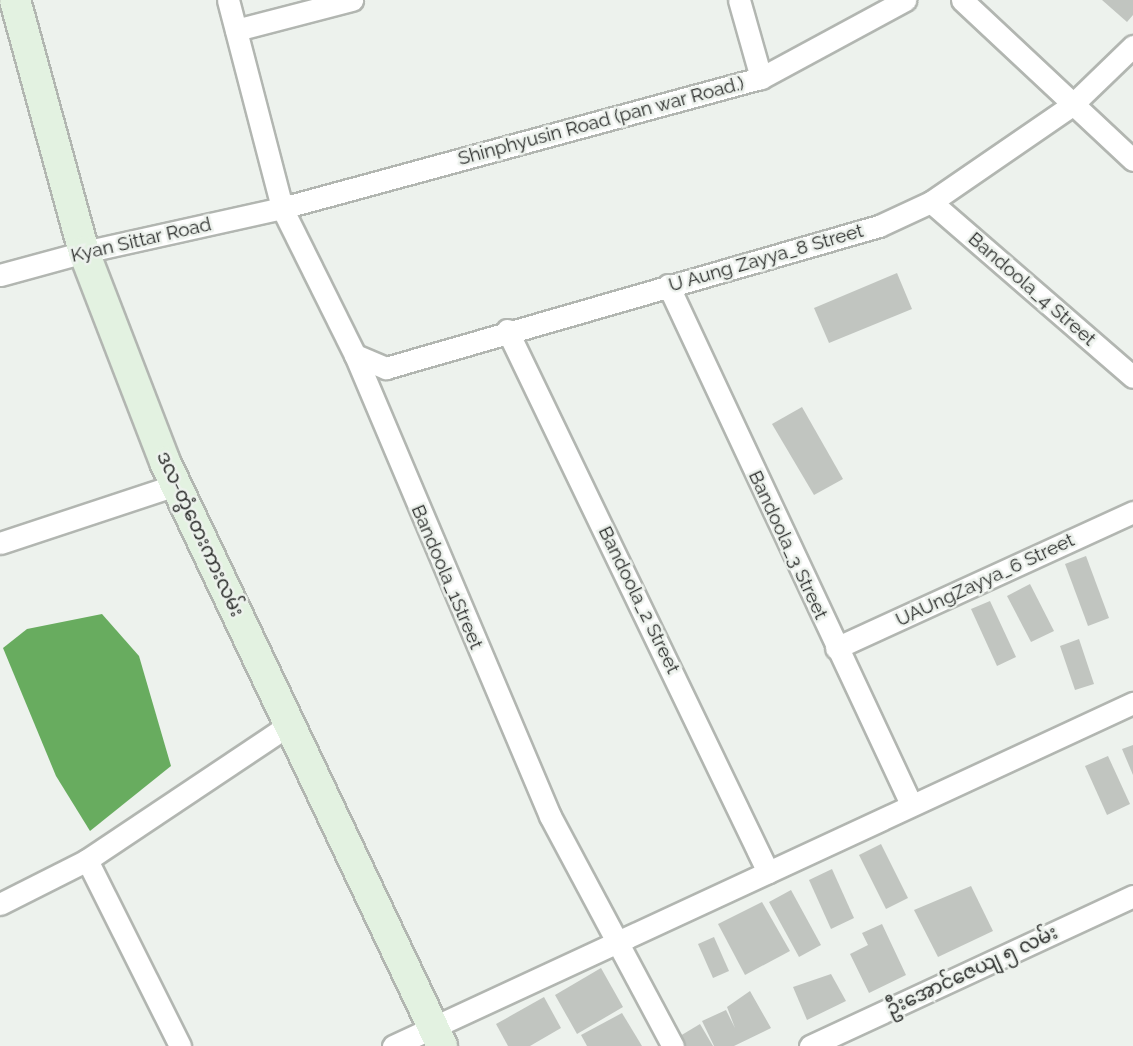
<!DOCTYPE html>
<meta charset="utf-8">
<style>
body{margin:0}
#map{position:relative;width:1133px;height:1046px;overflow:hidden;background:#edf2ed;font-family:Raleway,"Noto Sans Myanmar",sans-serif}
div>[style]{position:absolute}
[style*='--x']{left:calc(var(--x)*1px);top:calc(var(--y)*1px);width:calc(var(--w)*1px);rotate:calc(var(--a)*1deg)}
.water>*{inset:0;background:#68ac5f}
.building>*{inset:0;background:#c1c5c0}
.roads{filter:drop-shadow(2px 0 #b2b6b1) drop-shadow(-2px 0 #b2b6b1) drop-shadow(0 2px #b2b6b1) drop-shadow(0 -2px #b2b6b1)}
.minor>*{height:21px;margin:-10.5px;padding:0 10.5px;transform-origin:10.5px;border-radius:10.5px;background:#fff}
.secondary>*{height:30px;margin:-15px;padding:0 15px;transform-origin:15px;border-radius:15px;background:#e3f2e1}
span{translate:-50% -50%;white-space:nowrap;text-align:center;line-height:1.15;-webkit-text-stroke:5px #edf2ed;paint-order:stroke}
.street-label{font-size:19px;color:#2b2d2b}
</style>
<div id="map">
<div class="water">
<div style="clip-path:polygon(102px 614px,139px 656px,171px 766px,90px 831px,56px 776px,3px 648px,27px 629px)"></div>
</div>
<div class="building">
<div style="clip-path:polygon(1102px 0,1133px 0,1133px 15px,1127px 22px)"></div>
<div style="clip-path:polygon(897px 273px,912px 309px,829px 343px,814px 308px)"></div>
<div style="clip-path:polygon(802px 407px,843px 479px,814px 495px,772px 424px)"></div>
<div style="clip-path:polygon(1086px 556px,1109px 618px,1088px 626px,1065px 564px)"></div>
<div style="clip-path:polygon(1030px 584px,1054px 631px,1031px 642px,1007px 596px)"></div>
<div style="clip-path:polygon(990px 601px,1016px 657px,997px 666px,971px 609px)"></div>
<div style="clip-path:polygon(1079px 639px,1094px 684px,1075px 690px,1060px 646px)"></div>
<div style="clip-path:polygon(1133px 745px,1133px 775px,1122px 749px)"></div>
<div style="clip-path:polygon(1108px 756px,1130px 804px,1107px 815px,1085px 766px)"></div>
<div style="clip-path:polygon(881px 844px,908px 898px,886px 909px,859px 855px)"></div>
<div style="clip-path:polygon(832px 869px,854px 918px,831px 929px,809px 880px)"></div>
<div style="clip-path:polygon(971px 886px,993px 931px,938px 957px,914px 910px)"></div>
<div style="clip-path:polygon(791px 890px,821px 945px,799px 957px,769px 902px)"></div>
<div style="clip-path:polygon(762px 902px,790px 951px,745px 975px,718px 924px)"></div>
<div style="clip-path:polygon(882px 924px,906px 975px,869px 993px,850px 954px,868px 945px,862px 933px)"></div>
<div style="clip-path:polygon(714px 937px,729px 971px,713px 978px,698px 944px)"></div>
<div style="clip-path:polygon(601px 968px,623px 1007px,577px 1034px,555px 995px)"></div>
<div style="clip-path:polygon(831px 974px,846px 1001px,807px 1020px,793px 987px)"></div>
<div style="clip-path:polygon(750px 991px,771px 1028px,734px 1046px,714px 1046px,702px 1021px,726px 1010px,735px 1028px,727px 1007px)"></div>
<div style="clip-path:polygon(544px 997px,561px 1028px,530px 1046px,508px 1046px,496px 1024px)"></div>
<div style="clip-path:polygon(622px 1013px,642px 1046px,587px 1046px,581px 1035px)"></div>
<div style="clip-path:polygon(700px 1024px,713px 1046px,686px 1046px,680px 1036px)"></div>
</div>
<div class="roads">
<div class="minor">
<div style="--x:228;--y:0;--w:215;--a:75.4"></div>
<div style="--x:282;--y:208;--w:164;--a:63.6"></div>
<div style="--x:355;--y:355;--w:501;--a:67.07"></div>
<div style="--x:550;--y:816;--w:261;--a:61.9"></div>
<div style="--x:739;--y:0;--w:81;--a:74.2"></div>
<div style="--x:962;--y:0;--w:234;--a:43.1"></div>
<div style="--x:236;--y:30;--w:120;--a:-14.5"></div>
<div style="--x:931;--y:202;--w:267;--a:40.9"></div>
<div style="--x:0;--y:275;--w:87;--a:-15.3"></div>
<div style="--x:84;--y:252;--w:203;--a:-12.5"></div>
<div style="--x:282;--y:208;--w:496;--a:-15.2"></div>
<div style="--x:761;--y:78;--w:164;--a:-28.4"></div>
<div style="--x:668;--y:285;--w:573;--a:64.91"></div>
<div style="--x:507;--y:330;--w:602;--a:64.29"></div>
<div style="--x:355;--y:355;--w:34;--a:23"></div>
<div style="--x:386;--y:368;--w:513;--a:-16.07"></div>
<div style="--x:879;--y:226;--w:57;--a:-24.8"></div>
<div style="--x:931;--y:202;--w:171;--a:-34.5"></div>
<div style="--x:1072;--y:105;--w:85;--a:-44"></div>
<div style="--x:0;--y:543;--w:184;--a:-18.3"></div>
<div style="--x:836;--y:648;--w:327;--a:-24.6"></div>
<div style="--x:87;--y:860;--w:208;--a:63.4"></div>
<div style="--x:0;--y:904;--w:97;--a:-26.8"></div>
<div style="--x:87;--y:860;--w:243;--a:-33.8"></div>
<div style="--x:393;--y:1046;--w:816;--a:-24.87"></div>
<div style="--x:810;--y:1046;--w:356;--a:-24.9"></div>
</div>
<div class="secondary">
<div style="--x:15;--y:0;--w:261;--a:74.7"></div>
<div style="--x:84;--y:252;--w:225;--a:68.9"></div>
<div style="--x:165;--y:462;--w:646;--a:64.62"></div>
</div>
</div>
<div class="street-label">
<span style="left:601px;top:121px;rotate:-15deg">Shinphyusin Road (pan war Road.)</span>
<span style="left:141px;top:240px;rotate:-13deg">Kyan Sittar Road</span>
<span style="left:766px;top:258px;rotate:-16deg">U Aung Zayya_8 Street</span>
<span style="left:1032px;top:289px;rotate:41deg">Bandoola_4 Street</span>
<span style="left:200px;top:534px;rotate:65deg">ဒလ-တွံတေးကားလမ်း</span>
<span style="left:788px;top:545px;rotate:65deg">Bandoola_3 Street</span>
<span style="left:447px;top:577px;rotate:67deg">Bandoola_1Street</span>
<span style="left:985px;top:580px;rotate:-25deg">UAUngZayya_6 Street</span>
<span style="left:639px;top:600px;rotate:64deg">Bandoola_2 Street</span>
<span style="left:972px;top:971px;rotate:-25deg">ဦးအောင်ဇေယျ ၅ လမ်း</span>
</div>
</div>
